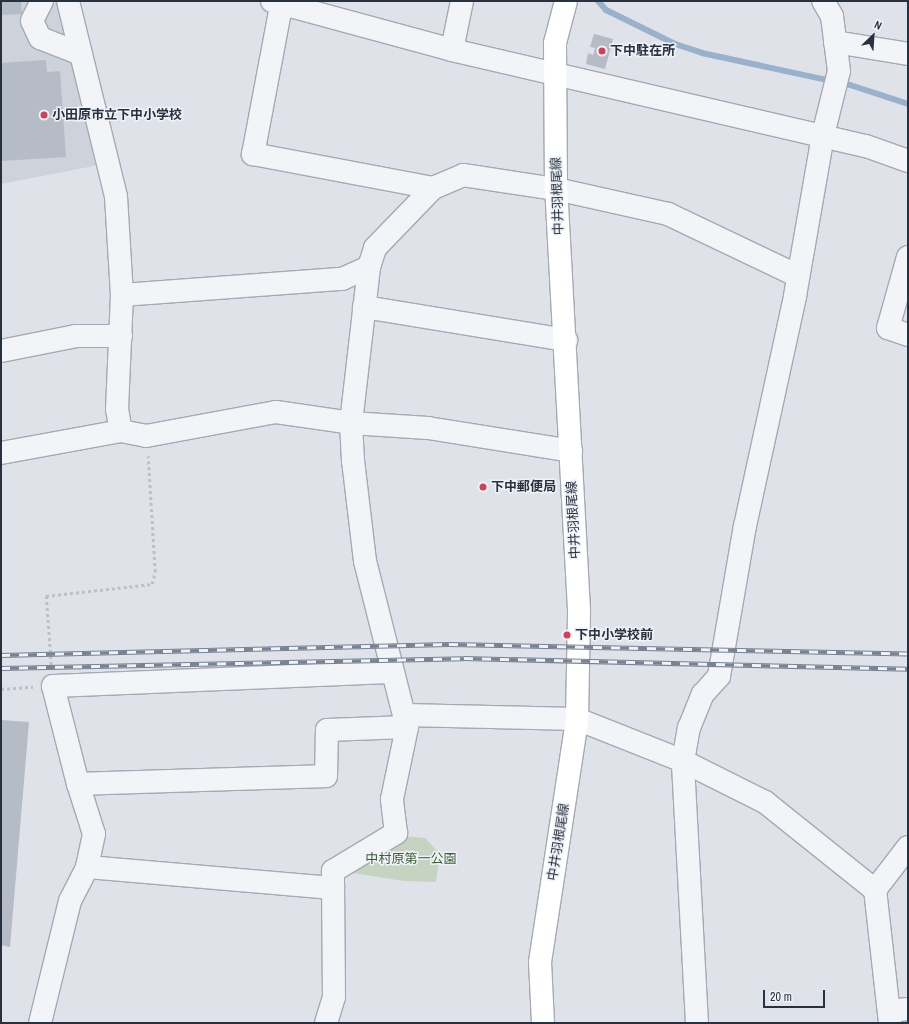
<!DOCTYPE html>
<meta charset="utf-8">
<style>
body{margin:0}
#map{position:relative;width:909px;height:1024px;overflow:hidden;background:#dfe3e9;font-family:"Archivo Narrow","Noto Sans JP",sans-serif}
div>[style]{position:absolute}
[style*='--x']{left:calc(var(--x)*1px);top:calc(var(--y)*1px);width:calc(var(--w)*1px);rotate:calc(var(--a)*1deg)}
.built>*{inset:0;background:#cdd2db}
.green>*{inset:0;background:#c5d3c0}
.stream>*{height:6px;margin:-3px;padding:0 3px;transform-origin:3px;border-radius:3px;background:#99b1ca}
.building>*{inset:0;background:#b6bcc6}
.path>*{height:2.5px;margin-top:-1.25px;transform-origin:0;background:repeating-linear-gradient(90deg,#bdc1c7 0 3px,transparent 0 6px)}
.roads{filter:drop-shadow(1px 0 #a4aab3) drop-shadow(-1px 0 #a4aab3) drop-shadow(0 1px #a4aab3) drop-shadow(0 -1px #a4aab3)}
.minor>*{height:22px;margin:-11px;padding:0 11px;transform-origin:11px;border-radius:11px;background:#f2f4f7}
.major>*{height:22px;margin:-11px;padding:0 11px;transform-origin:11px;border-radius:11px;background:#fff}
.rail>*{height:4.5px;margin-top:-2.25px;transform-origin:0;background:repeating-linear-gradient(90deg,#eff2f6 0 9px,#788293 0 18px);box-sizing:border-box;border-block:1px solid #788293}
.dots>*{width:11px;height:11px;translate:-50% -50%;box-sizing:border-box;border:2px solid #eff2f6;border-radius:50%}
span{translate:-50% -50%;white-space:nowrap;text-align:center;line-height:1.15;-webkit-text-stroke:3px #eff2f6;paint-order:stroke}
.poi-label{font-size:13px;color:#283140;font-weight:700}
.left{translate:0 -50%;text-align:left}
.street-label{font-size:13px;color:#283140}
.park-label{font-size:13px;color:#3c5c35}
.frame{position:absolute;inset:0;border:2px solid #283140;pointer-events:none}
.north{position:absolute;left:853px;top:16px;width:40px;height:40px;-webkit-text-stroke:3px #eff2f6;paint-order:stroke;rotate:25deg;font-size:11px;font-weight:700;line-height:16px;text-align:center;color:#283140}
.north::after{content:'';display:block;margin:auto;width:14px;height:18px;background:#283140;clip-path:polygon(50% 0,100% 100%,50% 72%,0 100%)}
.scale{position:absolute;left:763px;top:990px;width:62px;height:18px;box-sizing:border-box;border:2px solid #283140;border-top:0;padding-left:5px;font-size:12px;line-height:14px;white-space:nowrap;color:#283140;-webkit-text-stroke:3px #eff2f6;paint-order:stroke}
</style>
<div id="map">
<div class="built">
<div style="clip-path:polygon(1px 1px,60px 1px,99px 165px,1px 184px)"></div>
</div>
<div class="green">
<div style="clip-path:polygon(398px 836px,425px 838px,440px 854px,436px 882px,404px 881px,340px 871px)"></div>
</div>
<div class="stream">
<div style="--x:598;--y:1;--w:12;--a:48"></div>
<div style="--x:606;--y:10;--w:77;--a:26.2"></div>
<div style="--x:675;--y:44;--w:28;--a:18"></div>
<div style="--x:702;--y:53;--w:151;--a:12.2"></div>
<div style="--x:850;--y:85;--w:61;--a:18.1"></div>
</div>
<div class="building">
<div style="clip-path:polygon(1px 1px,21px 1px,22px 14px,1px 15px)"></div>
<div style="clip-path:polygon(594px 34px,613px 39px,605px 69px,586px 64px,588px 53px,593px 55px,595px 48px,590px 47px)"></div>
<div style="clip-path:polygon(46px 60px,47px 72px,60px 71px,66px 157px,1px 161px,1px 63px)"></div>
<div style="clip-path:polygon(1px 720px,29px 722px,10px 947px,1px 945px)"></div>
</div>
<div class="path">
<div style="--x:51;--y:665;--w:69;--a:-94.1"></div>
<div style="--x:46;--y:596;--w:107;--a:-6.5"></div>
<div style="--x:152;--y:584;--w:12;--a:-76"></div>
<div style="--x:155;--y:572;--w:116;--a:-93.5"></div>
<div style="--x:1;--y:689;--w:32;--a:-4"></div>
</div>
<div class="roads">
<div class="minor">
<div style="--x:42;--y:1;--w:22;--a:117"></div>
<div style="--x:32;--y:21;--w:19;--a:65"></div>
<div style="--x:40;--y:38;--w:44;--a:21.3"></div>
<div style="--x:68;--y:1;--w:202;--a:76.2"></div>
<div style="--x:116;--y:197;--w:98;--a:86.5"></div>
<div style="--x:122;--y:295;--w:114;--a:92.5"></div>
<div style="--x:117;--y:409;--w:22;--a:80"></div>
<div style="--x:272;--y:1;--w:187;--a:15.2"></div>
<div style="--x:452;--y:50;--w:425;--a:13.1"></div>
<div style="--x:866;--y:146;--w:45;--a:19.7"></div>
<div style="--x:282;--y:1;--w:156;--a:100.7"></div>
<div style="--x:253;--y:154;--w:183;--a:10.7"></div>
<div style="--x:835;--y:42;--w:74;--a:9.3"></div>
<div style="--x:452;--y:50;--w:50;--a:-78.5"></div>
<div style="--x:908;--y:257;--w:74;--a:105.7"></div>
<div style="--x:888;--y:328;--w:21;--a:19"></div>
<div style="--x:122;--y:295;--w:221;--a:-4.2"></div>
<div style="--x:342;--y:279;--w:30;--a:-24"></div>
<div style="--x:364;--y:307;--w:205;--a:9.3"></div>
<div style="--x:1;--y:351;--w:76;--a:-11.3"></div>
<div style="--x:76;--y:336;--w:45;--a:0"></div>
<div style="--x:1;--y:453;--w:122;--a:-10.4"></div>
<div style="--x:121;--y:431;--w:25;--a:11"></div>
<div style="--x:146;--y:436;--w:132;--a:-10.5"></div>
<div style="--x:276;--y:412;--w:76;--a:8.3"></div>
<div style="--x:351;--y:423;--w:77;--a:3.7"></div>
<div style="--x:428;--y:428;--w:145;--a:9.1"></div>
<div style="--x:405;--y:715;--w:172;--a:1.3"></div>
<div style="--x:577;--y:719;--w:114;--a:21.6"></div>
<div style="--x:683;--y:761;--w:92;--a:26.6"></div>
<div style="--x:765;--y:802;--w:141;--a:38.7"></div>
<div style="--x:78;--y:784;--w:248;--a:-1.8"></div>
<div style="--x:326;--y:776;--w:46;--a:-88.8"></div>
<div style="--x:327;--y:730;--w:80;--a:-2.1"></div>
<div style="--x:87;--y:867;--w:247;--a:4.9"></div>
<div style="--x:889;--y:1011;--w:19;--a:-6"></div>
<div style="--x:40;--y:1023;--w:126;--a:-76.2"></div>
<div style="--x:70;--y:901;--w:38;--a:-63"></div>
<div style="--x:87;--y:867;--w:34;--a:-78"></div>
<div style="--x:94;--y:834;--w:52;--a:-107.7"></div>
<div style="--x:78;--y:784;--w:101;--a:-104.3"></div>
<div style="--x:53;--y:686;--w:338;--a:-2.4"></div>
<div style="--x:326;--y:1023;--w:27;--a:-73"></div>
<div style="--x:334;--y:997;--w:126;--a:-90.5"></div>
<div style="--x:333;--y:871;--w:74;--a:-31.1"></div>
<div style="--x:396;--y:833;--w:34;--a:-97"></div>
<div style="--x:392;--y:799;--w:74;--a:-78.2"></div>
<div style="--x:407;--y:727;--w:171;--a:-104.2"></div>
<div style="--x:365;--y:561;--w:101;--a:-96.8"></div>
<div style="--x:353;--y:461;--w:38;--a:-93"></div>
<div style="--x:351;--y:423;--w:157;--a:-83.4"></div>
<div style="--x:369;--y:267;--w:20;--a:-72"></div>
<div style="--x:375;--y:248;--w:83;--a:-46"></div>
<div style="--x:433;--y:188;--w:33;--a:-23"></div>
<div style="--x:463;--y:175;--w:94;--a:8.6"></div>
<div style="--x:556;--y:189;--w:115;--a:12.6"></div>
<div style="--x:668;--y:214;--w:144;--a:25.5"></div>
<div style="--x:697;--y:1023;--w:262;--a:-93.1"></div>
<div style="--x:683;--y:761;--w:34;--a:-80"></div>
<div style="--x:689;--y:728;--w:37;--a:-68"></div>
<div style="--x:703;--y:694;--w:24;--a:-48"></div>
<div style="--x:719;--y:676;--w:152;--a:-80.2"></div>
<div style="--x:745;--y:526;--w:235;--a:-77.7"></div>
<div style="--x:795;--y:296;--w:163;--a:-80.1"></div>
<div style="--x:823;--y:135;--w:66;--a:-76"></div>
<div style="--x:839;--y:71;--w:55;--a:-97.3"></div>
<div style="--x:832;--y:16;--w:17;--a:-121"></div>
<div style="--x:890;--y:1023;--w:134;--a:-96.4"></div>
<div style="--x:875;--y:890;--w:54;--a:-52.5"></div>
</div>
<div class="major">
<div style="--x:543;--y:1023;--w:61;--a:-92.8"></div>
<div style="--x:540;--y:962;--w:246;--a:-81.3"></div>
<div style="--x:577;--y:719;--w:109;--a:-88.9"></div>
<div style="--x:579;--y:610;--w:422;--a:-93.1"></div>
<div style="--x:556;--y:189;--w:146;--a:-90.4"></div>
<div style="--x:555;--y:43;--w:43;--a:-75.3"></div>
</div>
</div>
<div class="rail">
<div style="--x:1;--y:655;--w:448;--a:-1.4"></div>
<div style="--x:449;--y:644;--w:459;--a:1.2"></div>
<div style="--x:1;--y:668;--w:463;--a:-1.2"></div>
<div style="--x:464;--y:658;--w:444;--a:1.4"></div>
</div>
<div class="dots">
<div style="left:602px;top:51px;background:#d04158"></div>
<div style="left:44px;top:115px;background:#d04158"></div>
<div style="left:483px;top:487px;background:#d04158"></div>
<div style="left:567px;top:635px;background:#d04158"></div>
</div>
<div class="poi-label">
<span class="left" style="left:610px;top:51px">下中駐在所</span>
<span class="left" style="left:52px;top:115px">小田原市立下中小学校</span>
<span class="left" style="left:491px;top:487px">下中郵便局</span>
<span class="left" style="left:575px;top:635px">下中小学校前</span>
</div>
<div class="street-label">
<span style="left:558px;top:196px;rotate:-92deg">中井羽根尾線</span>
<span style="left:574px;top:520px;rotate:-93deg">中井羽根尾線</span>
<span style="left:559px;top:842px;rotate:-81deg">中井羽根尾線</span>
</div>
<div class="park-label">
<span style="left:411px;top:859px">中村原第一公園</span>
</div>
<div class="frame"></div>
<div class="north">N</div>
<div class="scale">20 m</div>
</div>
